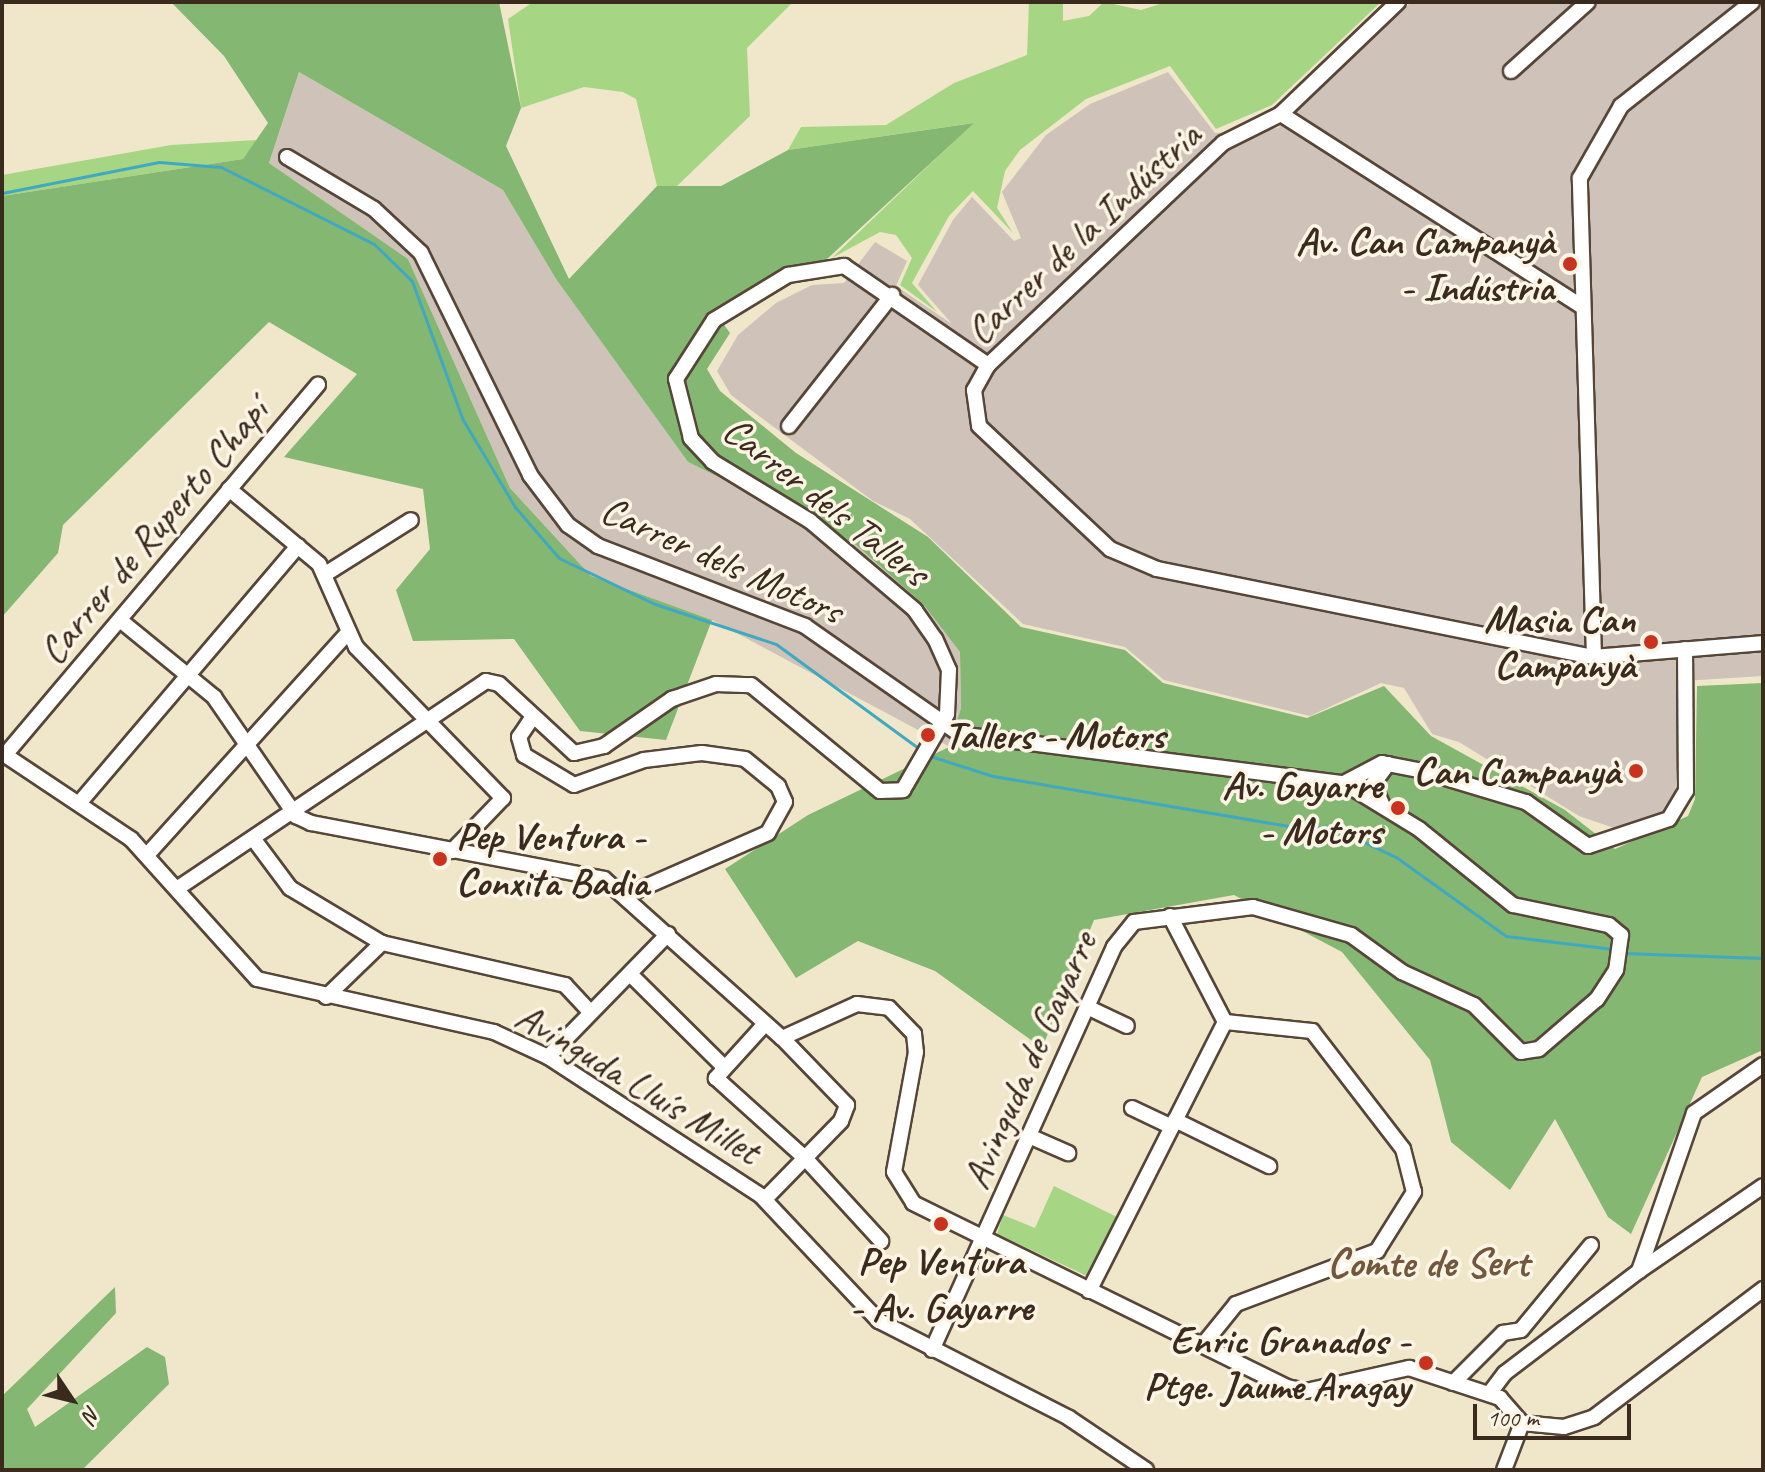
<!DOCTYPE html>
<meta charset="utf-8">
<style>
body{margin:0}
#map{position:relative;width:1765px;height:1472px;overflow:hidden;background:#f0e7ca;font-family:Caveat,sans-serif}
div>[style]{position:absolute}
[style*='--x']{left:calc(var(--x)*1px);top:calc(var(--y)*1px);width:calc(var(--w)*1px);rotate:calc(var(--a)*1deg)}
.industrial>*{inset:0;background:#cec2b9}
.green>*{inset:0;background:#a6d684}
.forest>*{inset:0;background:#84b772}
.stream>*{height:3px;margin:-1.5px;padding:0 1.5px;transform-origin:1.5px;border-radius:1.5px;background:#40a9c0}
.roads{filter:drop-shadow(2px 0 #564638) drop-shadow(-2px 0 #564638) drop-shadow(0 2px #564638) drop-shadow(0 -2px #564638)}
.minor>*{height:14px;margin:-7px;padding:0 7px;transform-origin:7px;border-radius:7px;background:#fff}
.dots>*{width:22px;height:22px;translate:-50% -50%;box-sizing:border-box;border:4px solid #fcf5e5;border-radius:50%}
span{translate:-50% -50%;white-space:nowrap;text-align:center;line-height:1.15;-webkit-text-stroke:7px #fcf5e5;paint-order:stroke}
.street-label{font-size:40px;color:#3b2a1e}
.poi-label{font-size:40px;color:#3b2a1e;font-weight:700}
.right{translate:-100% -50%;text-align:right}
.left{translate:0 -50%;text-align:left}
.neighbourhood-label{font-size:42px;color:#71573d;font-weight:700}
.frame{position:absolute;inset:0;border:4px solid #3b2a1e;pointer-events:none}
.north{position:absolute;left:32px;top:1360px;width:80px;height:80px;-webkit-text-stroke:6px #fcf5e5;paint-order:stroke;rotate:125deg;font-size:22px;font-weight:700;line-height:32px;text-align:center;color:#3b2a1e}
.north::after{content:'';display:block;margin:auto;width:28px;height:36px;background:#3b2a1e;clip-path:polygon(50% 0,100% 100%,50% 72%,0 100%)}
.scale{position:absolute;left:1473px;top:1404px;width:158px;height:36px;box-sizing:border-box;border:4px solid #3b2a1e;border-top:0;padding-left:10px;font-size:24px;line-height:28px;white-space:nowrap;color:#3b2a1e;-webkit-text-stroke:6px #fcf5e5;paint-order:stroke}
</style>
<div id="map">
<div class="industrial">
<div style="clip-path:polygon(1411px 2px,1763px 2px,1763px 676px,1683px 681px,1674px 810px,1617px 829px,1579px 816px,1459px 742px,1432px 734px,1404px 688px,1381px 683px,1310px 716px,1164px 680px,1125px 647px,1023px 624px,910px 519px,873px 501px,731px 395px,717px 371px,738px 335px,776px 303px,812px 285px,844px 283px,875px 242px,907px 261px,896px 286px,952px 324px,918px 285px,953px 220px,972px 197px,1014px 241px,1021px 238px,1002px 192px,1046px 135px,1090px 104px,1168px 72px,1215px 133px,1278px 128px)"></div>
<div style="clip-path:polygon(299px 72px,503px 190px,556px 279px,688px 462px,855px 544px,923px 604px,960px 652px,961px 708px,950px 747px,712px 620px,591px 576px,510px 488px,408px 259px,269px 163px)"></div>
</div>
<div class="green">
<div style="clip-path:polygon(533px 2px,793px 2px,747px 48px,750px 116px,677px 186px,657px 186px,636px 99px,623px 92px,584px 87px,521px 108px,508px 19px)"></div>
<div style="clip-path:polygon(1029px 2px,1063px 2px,1063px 21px,1089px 16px,1104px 2px,1141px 10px,1166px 2px,1381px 2px,1272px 105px,1216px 129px,1170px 66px,1086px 99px,1020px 150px,1005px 171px,997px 208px,1013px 233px,973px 191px,949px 216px,912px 283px,937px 312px,900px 285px,912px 258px,896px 235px,880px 232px,832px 258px,973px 123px,788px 150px,801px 127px,886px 125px,954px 83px,1027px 55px)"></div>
<div style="clip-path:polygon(257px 140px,243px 159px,2px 196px,2px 175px,171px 145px)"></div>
<div style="clip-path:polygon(1054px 1186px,1117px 1217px,1087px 1276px,997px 1234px,1003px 1215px,1035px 1228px)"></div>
</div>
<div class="forest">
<div style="clip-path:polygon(171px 2px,499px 2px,521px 108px,506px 146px,569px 279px,657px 186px,721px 186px,788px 150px,974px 123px,826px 260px,772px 274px,714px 311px,730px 333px,707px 369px,720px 391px,796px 453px,928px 537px,1021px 627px,1125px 650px,1163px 683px,1307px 718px,1384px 686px,1431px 736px,1565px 810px,1615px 849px,1688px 816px,1695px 799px,1697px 686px,1763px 683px,1763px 1050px,1702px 1077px,1631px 1234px,1608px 1217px,1555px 1119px,1510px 1190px,1451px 1142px,1430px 1060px,1342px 952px,1234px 895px,1094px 920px,1042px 1048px,935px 971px,858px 941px,796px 978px,725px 869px,808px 815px,949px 747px,961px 708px,960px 652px,923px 604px,855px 544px,688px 462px,556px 279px,503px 190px,299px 72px,269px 163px,408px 259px,510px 488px,591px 576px,712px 620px,666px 740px,580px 731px,514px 639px,413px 641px,396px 590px,430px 549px,423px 489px,284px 457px,357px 374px,269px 322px,63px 525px,58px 553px,2px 617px,2px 196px,243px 159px,268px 123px,224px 56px)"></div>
<div style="clip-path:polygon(115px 1287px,116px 1313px,27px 1409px,35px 1427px,147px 1347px,165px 1357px,169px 1384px,82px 1470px,2px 1470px,2px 1396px)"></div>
</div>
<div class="stream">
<div style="--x:2;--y:193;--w:160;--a:-11.2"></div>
<div style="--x:159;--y:162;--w:62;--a:4.6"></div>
<div style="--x:221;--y:167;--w:171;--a:26.7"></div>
<div style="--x:374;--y:244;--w:53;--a:44.2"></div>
<div style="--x:412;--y:281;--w:148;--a:69.9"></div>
<div style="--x:463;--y:420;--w:101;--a:59.1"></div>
<div style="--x:515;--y:507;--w:67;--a:49.2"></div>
<div style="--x:559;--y:558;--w:106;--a:25.6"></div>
<div style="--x:655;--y:604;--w:127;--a:18.3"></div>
<div style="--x:776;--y:644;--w:180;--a:36.2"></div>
<div style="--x:930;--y:756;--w:66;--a:17.6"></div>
<div style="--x:993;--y:776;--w:319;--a:9.6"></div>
<div style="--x:1308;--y:829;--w:22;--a:-8"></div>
<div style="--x:1330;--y:826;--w:73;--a:25.2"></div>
<div style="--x:1396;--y:857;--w:135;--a:35.7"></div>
<div style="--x:1506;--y:936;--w:108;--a:6.9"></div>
<div style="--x:1623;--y:953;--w:140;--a:2"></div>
</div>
<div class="roads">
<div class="minor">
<div style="--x:1398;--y:2;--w:162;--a:136.3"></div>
<div style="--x:1281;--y:114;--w:65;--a:153.4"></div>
<div style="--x:1223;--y:143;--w:323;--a:136.6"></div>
<div style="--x:988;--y:365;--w:29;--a:119"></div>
<div style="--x:974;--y:390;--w:36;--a:82"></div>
<div style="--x:979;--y:426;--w:180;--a:43.2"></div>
<div style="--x:1110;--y:549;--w:51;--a:23.1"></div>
<div style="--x:1157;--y:569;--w:446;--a:11.4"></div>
<div style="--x:1594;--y:657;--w:170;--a:-4.7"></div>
<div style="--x:1511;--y:71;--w:103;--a:-41.9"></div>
<div style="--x:1281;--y:114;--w:355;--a:32.6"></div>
<div style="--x:287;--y:157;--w:101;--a:30.9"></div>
<div style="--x:374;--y:209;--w:64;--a:43.1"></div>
<div style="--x:421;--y:253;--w:247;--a:63.8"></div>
<div style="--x:530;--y:475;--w:63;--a:52.8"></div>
<div style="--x:568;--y:525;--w:37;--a:35"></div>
<div style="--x:598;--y:546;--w:222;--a:21.1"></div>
<div style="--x:805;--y:626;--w:188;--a:35"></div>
<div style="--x:959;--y:734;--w:388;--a:7.3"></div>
<div style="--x:1344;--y:783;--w:88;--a:31.5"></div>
<div style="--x:1419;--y:829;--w:121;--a:39"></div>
<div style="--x:1513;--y:905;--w:98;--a:11.8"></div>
<div style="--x:1609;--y:925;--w:16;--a:40"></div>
<div style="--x:1621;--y:935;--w:35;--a:98"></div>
<div style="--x:1616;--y:970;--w:35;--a:123"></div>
<div style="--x:1597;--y:999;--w:77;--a:139.2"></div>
<div style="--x:1539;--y:1049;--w:18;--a:171"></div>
<div style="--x:1521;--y:1052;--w:66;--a:-135"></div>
<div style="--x:1474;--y:1005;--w:79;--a:-155.4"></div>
<div style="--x:1402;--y:972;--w:63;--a:-144"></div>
<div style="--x:1351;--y:935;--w:102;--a:-164.1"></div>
<div style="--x:1253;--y:907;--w:120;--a:172.8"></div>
<div style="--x:1134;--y:922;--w:32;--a:129"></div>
<div style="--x:1114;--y:947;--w:442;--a:114.3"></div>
<div style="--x:789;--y:426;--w:167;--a:-51.8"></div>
<div style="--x:229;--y:489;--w:117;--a:39.8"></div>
<div style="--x:319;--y:564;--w:91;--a:66"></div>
<div style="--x:356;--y:647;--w:211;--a:45.8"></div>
<div style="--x:503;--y:798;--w:74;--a:133.9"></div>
<div style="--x:327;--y:573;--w:99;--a:-32.2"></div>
<div style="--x:120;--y:620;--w:122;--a:39.3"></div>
<div style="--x:214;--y:697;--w:145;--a:55.4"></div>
<div style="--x:296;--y:816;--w:17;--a:25"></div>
<div style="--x:311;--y:823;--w:298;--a:10.8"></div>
<div style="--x:604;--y:879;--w:239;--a:41.8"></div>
<div style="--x:782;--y:1038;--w:82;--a:-24.4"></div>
<div style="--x:857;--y:1004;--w:32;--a:7"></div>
<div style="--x:889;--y:1008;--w:36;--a:46"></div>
<div style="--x:914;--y:1034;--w:18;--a:84"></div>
<div style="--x:916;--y:1052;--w:122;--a:100.4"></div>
<div style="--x:894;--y:1172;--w:36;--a:58"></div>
<div style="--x:913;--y:1203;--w:417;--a:26.2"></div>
<div style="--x:1287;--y:1387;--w:19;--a:12"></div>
<div style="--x:1306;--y:1391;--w:106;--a:-12.6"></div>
<div style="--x:1409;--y:1368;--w:96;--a:18.2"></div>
<div style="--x:1500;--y:1398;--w:33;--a:49"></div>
<div style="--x:1522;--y:1423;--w:50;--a:111"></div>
<div style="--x:1594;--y:657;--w:479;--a:-91.7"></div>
<div style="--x:1580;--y:178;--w:83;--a:-60.3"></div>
<div style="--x:1621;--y:106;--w:167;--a:-38.4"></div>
<div style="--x:532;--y:718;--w:23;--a:124"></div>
<div style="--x:519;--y:737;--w:19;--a:74"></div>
<div style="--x:524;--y:755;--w:58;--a:31"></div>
<div style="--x:574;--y:785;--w:74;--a:-19.7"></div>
<div style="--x:644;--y:760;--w:58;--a:-6.9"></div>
<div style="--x:702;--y:753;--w:43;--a:7.9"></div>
<div style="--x:745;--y:759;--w:43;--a:39.3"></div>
<div style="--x:778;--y:786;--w:17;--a:66"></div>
<div style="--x:785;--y:802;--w:35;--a:119"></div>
<div style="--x:768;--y:833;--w:154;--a:156.3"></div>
<div style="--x:2;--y:753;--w:155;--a:33.7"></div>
<div style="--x:131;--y:839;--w:188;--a:48"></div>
<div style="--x:257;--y:979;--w:243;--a:12.6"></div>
<div style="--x:494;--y:1032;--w:60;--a:24.8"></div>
<div style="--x:548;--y:1057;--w:254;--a:33.1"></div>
<div style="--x:761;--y:1196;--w:172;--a:46.7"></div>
<div style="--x:879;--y:1321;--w:213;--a:27"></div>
<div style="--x:1069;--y:1418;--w:93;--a:34"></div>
<div style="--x:5;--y:755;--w:485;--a:-49.8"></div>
<div style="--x:1344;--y:783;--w:43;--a:-27.8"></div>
<div style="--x:1382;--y:763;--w:38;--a:11"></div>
<div style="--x:1419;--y:770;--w:112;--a:16.7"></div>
<div style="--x:1526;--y:802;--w:76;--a:35.4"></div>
<div style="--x:1588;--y:846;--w:85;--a:-18.4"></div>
<div style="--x:1669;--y:819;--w:33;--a:-59"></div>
<div style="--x:1686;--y:791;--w:142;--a:-90.4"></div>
<div style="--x:81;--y:801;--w:335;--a:-49.6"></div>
<div style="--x:1383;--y:806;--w:24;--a:-114"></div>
<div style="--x:1373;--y:784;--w:25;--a:-53"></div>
<div style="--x:255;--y:841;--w:59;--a:53.3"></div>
<div style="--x:290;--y:888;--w:107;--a:30.9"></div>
<div style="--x:382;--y:943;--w:188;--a:12.9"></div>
<div style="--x:565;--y:985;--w:37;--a:47"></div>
<div style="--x:147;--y:855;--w:298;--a:-47.9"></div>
<div style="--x:178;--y:888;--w:371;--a:-33.9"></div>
<div style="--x:486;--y:681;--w:13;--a:13"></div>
<div style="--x:499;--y:684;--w:102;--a:42.6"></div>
<div style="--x:574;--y:753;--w:31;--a:-13"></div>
<div style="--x:604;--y:746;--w:83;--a:-34.7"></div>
<div style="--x:672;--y:699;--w:46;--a:-18.8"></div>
<div style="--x:716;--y:684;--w:35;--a:2"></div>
<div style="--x:751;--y:685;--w:167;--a:39.4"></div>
<div style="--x:880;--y:791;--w:23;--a:-2"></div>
<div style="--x:903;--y:790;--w:88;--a:-59.9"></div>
<div style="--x:947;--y:714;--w:44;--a:-87.4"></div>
<div style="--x:949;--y:670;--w:34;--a:-114"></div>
<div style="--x:935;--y:639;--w:35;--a:-125"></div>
<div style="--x:915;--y:610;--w:138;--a:-139.7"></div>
<div style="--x:810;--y:521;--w:114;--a:-148.7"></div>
<div style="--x:713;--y:462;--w:33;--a:-133"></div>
<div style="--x:691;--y:438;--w:61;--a:-104.3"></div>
<div style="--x:676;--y:379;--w:70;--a:-57.2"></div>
<div style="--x:714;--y:320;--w:87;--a:-31.3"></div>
<div style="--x:788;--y:275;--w:57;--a:-9.1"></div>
<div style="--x:844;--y:266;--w:175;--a:34.5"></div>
<div style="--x:1170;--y:916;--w:119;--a:62.6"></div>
<div style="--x:630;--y:974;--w:132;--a:44.7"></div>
<div style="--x:326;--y:997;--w:78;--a:-44"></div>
<div style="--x:1087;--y:1007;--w:44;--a:25.4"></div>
<div style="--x:764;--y:1025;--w:72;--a:132.2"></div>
<div style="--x:716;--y:1078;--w:120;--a:42"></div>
<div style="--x:805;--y:1158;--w:113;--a:47.5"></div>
<div style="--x:548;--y:1057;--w:172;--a:-45.7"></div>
<div style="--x:1132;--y:1108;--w:44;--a:25.4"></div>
<div style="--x:1175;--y:1120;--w:105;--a:26.1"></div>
<div style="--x:1029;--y:1136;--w:43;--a:23.6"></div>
<div style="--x:765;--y:1199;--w:109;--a:-45.7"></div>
<div style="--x:841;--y:1121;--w:17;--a:-69"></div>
<div style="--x:847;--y:1105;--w:93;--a:-134.1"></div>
<div style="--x:1639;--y:1271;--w:167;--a:-70.8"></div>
<div style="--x:1694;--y:1113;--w:84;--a:-34.8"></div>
<div style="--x:1089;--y:1291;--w:301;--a:-63.2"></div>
<div style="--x:1202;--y:1346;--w:54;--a:-51"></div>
<div style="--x:1236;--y:1304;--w:151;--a:-20.6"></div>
<div style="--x:1377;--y:1251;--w:70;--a:-57.9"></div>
<div style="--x:1414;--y:1192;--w:44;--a:-104.3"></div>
<div style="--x:1403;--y:1149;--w:149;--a:-127.6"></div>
<div style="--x:1312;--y:1031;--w:87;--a:-174.1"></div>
<div style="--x:1453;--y:1383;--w:71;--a:-45"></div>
<div style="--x:1503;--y:1333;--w:18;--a:-9"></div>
<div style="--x:1521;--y:1330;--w:110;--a:-50.5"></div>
<div style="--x:1489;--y:1394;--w:26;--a:-53"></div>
<div style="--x:1505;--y:1373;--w:168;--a:-37.3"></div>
<div style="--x:1639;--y:1271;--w:150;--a:-34.4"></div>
<div style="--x:1522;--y:1423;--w:42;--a:5.4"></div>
<div style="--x:1564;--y:1427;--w:32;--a:-18"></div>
<div style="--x:1594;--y:1417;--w:212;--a:-37.1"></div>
</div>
</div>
<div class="dots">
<div style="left:1570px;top:264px;background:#c8321e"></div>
<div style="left:1651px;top:642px;background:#c8321e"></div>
<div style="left:928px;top:735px;background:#c8321e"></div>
<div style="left:1636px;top:771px;background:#c8321e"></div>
<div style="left:1398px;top:808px;background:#c8321e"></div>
<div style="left:440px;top:859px;background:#c8321e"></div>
<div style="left:941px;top:1224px;background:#c8321e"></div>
<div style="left:1426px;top:1363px;background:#c8321e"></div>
</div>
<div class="street-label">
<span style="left:1083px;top:233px;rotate:-43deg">Carrer de la Indústria</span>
<span style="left:826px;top:501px;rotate:38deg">Carrer dels Tallers</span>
<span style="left:153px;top:531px;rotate:-50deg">Carrer de Ruperto Chapí</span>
<span style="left:722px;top:560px;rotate:24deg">Carrer dels Motors</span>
<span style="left:1029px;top:1060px;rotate:-66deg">Avinguda de Gayarre</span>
<span style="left:638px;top:1083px;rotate:31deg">Avinguda Lluís Millet</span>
</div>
<div class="poi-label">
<span class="right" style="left:1554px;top:264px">Av. Can Campanyà<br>- Indústria</span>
<span class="right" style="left:1635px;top:642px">Masia Can<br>Campanyà</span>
<span class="left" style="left:944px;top:735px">Tallers - Motors</span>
<span class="right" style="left:1620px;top:771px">Can Campanyà</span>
<span class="right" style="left:1382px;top:808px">Av. Gayarre<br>- Motors</span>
<span class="left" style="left:456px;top:859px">Pep Ventura -<br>Conxita Badia</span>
<span style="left:941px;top:1284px">Pep Ventura<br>- Av. Gayarre</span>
<span class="right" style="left:1410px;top:1363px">Enric Granados -<br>Ptge. Jaume Aragay</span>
</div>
<div class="neighbourhood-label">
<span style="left:1428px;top:1263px">Comte de Sert</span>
</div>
<div class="frame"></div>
<div class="north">N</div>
<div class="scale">100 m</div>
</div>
